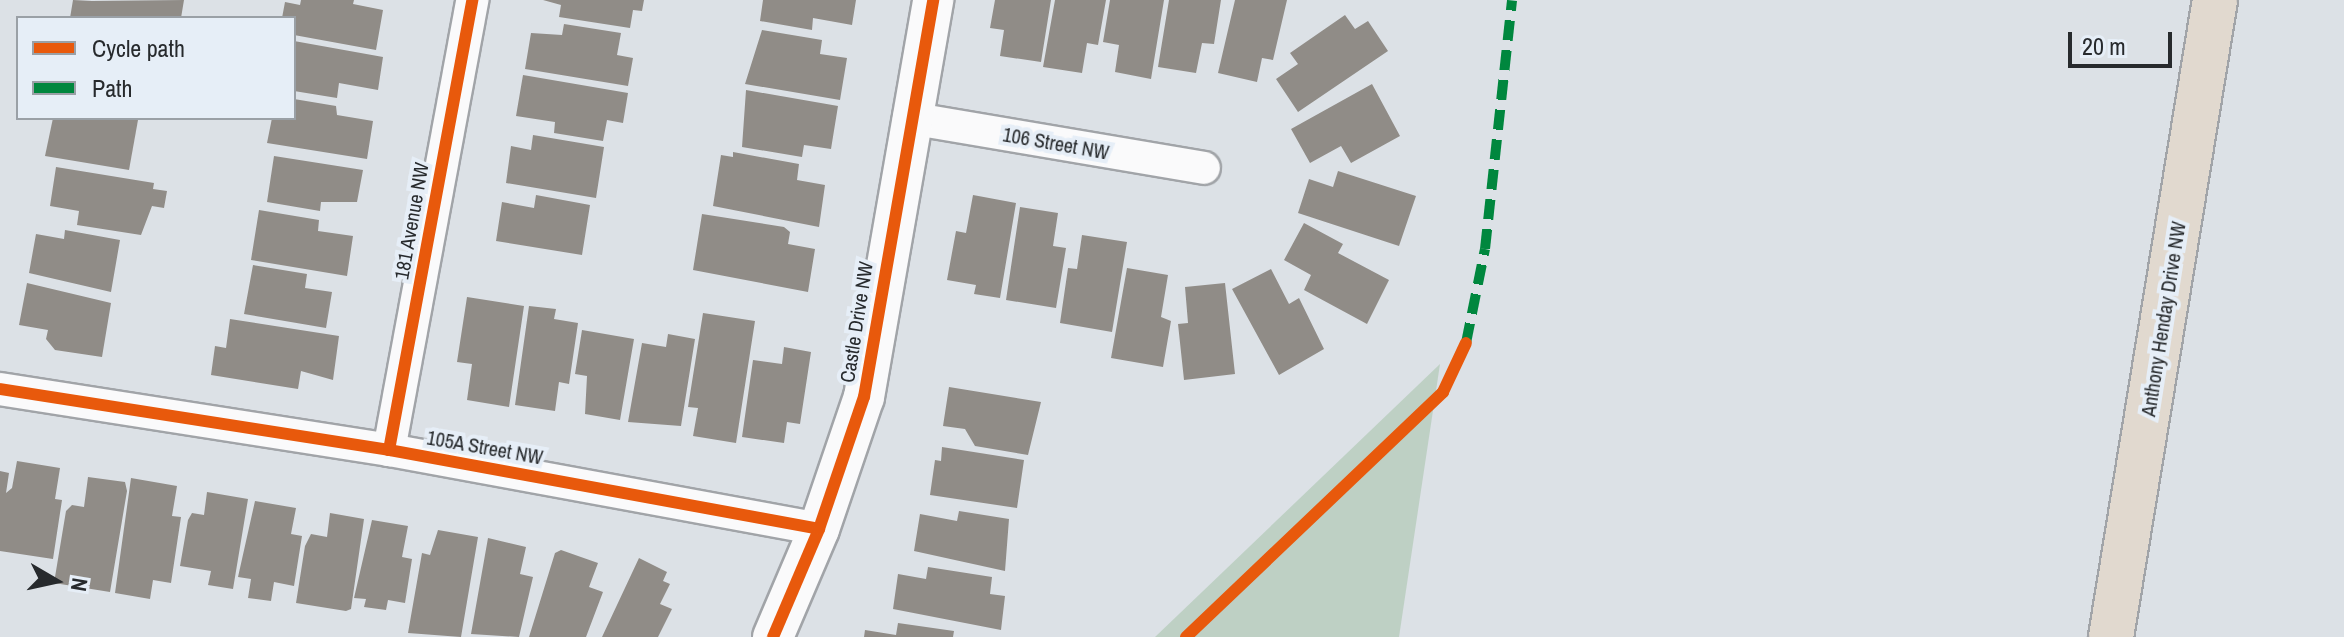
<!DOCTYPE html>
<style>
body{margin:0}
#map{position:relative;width:2344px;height:637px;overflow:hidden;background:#dce1e6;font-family:"Archivo Narrow",sans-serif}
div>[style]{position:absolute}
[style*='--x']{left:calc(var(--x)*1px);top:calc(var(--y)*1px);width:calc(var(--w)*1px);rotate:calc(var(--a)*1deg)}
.green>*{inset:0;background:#bed0c4}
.building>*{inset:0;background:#908c87}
.roads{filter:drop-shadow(2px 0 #a1a4a8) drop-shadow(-2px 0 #a1a4a8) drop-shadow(0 2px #a1a4a8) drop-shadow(0 -2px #a1a4a8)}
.minor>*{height:32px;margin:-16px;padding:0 16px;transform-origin:16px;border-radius:16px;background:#fafafb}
.tertiary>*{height:40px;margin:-20px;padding:0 20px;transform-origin:20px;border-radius:20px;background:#fafafb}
.motorway>*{height:44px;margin:-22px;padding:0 22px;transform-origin:22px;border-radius:22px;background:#e1d9cf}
.quiet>*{height:10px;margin-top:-5px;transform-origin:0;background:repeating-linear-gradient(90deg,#00873e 0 20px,transparent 0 30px)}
.cycleway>*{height:12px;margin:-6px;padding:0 6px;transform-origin:6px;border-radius:6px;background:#e8590c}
span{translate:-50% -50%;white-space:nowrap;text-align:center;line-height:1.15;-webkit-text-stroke:8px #e6eef7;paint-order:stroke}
.street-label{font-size:20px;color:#272a2d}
.legend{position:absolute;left:16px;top:16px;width:280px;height:104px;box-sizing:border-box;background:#e6eef7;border:2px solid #9aa0a6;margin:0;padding:10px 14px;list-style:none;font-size:24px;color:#272a2d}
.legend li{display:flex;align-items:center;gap:16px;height:40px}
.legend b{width:40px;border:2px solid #9aa0a6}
.north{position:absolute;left:16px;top:541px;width:80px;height:80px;-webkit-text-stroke:6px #e6eef7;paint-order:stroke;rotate:99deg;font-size:22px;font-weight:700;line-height:32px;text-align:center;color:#272a2d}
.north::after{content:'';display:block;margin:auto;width:28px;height:36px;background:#272a2d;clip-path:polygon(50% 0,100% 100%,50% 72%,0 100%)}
.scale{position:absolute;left:2068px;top:32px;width:104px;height:36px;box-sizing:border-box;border:4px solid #272a2d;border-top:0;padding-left:10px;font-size:24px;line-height:28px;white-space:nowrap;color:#272a2d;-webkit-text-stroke:6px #e6eef7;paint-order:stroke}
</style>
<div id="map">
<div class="green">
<div style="clip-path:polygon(1440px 364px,1399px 637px,1155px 637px)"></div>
</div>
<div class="building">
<div style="clip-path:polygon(73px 0,92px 1px,184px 0,181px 18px,70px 18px)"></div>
<div style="clip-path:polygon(301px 0,354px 0,353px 4px,383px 10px,376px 50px,294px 35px,294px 18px,282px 18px,285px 2px,300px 5px)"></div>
<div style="clip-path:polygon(543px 0,644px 0,642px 11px,633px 10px,630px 28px,559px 17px,561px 5px)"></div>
<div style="clip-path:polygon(763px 0,856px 0,852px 25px,813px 18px,812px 30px,760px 21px)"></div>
<div style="clip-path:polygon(995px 0,1051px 0,1041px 62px,1000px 56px,1004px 30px,990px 28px)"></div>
<div style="clip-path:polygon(1055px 0,1106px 0,1098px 45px,1087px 43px,1082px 73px,1043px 67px)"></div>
<div style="clip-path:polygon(1110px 0,1164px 0,1151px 79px,1115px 72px,1119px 45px,1103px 42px)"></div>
<div style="clip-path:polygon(1169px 0,1221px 0,1214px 44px,1202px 43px,1196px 73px,1158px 67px)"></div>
<div style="clip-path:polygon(1235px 0,1287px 0,1273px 60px,1262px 58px,1257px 82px,1218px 73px)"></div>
<div style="clip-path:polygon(1345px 15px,1355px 29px,1368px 21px,1388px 51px,1298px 112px,1276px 79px,1298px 64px,1290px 53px)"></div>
<div style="clip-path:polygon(564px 24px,621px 33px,617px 55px,633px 58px,628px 86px,525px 69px,531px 33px,562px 35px)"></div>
<div style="clip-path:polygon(762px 30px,822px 40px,820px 54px,847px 58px,840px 100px,745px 84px)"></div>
<div style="clip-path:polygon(294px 41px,383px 57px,378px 90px,339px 83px,337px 98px,294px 91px)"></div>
<div style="clip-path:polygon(523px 75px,628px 93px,623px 123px,607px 120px,603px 141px,554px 133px,555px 122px,516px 116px)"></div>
<div style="clip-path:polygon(1372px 84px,1400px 136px,1351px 163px,1341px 146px,1310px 163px,1291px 129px)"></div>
<div style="clip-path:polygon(746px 90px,838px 106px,831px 149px,804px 145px,802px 157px,742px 147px)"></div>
<div style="clip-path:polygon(294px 99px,336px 106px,337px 115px,373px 121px,367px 159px,267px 143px,272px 118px,294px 118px)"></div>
<div style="clip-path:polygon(53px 118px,138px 120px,129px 170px,45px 156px)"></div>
<div style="clip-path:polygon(533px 135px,604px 147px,596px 198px,506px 183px,511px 146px,531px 150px)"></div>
<div style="clip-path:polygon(733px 152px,799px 164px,797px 180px,825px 185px,819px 227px,713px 206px,721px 155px,733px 157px)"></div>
<div style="clip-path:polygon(274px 156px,363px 170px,357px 202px,321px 202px,320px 211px,267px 202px)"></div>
<div style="clip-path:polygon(56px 167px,154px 183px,153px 189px,167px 191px,164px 208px,152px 206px,141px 235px,77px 225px,79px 211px,50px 206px)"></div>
<div style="clip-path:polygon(1338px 171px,1416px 196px,1399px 246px,1298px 213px,1309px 179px,1333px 187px)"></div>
<div style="clip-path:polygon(536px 195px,590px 205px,582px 255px,496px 241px,502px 202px,534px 208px)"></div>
<div style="clip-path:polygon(973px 195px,1016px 203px,1000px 298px,974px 294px,976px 285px,947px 280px,956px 231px,966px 233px)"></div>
<div style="clip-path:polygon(1020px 207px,1058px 213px,1053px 246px,1066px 248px,1056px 308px,1006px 300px)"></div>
<div style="clip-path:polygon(259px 210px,319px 220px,318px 231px,353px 236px,347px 276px,251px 260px)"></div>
<div style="clip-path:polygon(702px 214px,784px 227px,790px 232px,788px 244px,815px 249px,808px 292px,693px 270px)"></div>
<div style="clip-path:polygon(1304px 223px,1343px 244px,1338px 253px,1389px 280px,1367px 324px,1304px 290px,1311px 275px,1284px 260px)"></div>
<div style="clip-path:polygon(65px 230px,120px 240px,111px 292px,29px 273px,36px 234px,64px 239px)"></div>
<div style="clip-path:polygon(1082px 235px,1127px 242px,1112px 332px,1060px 323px,1068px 268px,1077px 269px)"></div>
<div style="clip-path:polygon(253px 265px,307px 274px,305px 288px,332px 292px,326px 328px,244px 314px)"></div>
<div style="clip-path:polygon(1127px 268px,1168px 275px,1161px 317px,1171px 321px,1163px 367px,1111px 358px)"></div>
<div style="clip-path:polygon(1271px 269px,1289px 304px,1299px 298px,1324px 349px,1279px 375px,1232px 289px)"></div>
<div style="clip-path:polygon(27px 283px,111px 303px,102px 357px,55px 350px,46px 339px,48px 330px,19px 325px)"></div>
<div style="clip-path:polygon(1225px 283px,1235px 374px,1184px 380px,1178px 324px,1188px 323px,1185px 287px)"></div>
<div style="clip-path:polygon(467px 297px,524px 306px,509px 407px,467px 400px,472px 364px,457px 362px)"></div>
<div style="clip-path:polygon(529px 306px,556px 309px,554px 319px,578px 323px,569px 384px,559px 382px,555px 411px,515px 405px)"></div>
<div style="clip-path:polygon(703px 313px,755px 321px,736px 443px,693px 436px,698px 408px,688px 407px)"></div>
<div style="clip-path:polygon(230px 319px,339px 336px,333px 380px,301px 371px,298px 389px,211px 375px,215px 346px,226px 348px)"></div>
<div style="clip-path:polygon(582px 330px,634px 339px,620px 420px,585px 414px,587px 376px,575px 374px)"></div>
<div style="clip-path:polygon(668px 334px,695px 339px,681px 426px,628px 422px,642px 343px,666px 347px)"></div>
<div style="clip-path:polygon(784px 347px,811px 352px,800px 424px,787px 422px,784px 443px,742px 437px,753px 360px,782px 364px)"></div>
<div style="clip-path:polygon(949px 387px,1041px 402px,1028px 455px,975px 446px,965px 429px,943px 426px)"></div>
<div style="clip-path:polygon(942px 447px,1024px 460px,1017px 508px,930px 495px,935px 460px,941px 461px)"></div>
<div style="clip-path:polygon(17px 461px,60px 468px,55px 499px,62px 500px,53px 559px,0 551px,0 471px,9px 473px,6px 493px,12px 488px)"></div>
<div style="clip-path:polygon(88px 477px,125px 482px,127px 491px,110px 592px,54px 583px,66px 511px,72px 505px,84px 507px)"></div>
<div style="clip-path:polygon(131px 478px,177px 486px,172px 516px,181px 517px,171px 583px,153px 580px,150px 599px,115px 593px)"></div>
<div style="clip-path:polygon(207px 492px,248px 499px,233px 589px,208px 585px,211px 571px,180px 566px,188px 520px,192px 513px,204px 515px)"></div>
<div style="clip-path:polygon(255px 501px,296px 508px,291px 534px,302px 536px,294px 586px,274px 582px,271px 601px,248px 598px,251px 579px,238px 577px)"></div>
<div style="clip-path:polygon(959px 511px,1009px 519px,1005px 571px,914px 551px,920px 514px,957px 521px)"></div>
<div style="clip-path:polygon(330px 513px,364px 519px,351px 609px,346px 611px,296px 603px,305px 546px,311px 534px,327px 537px)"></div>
<div style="clip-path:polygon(372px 520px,408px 526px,402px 557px,412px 559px,405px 603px,388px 600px,386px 610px,364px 607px,366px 599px,354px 598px)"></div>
<div style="clip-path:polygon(438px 530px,478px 537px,461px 637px,408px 633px,422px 553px,430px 555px)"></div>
<div style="clip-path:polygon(488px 538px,526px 547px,520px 574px,533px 577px,519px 637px,471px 634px)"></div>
<div style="clip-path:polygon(561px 550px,598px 563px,589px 587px,603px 592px,586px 637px,529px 637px,555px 553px)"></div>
<div style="clip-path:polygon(639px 558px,667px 572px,663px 581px,670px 584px,660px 604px,672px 609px,658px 637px,602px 637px)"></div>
<div style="clip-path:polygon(928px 567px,992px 577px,990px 594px,1005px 596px,1001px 630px,893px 609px,898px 574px,926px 579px)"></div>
<div style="clip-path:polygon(898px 623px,954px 631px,953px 637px,864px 637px,865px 630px,896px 635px)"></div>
</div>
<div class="roads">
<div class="minor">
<div style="--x:909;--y:118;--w:299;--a:9.6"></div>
<div style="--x:0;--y:389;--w:394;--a:8.9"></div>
<div style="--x:389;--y:450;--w:437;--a:10.4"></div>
<div style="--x:389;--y:450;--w:458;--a:-79.5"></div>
</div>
<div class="tertiary">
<div style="--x:773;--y:637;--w:117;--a:-66.9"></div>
<div style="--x:819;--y:529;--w:139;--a:-71.2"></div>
<div style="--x:864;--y:397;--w:403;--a:-80.1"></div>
</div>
<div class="motorway">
<div style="--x:2111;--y:637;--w:645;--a:-80.73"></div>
</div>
</div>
<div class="quiet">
<div style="--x:1466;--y:343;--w:96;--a:-78.6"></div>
<div style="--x:1485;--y:249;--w:250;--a:-83.8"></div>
</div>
<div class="cycleway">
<div style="--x:0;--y:389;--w:394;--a:8.9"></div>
<div style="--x:389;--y:450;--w:437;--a:10.4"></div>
<div style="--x:389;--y:450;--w:458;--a:-79.5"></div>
<div style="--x:773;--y:637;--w:117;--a:-66.9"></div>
<div style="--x:819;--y:529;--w:139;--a:-71.2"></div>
<div style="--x:864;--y:397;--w:403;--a:-80.1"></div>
<div style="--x:1186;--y:637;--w:355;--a:-43.6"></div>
<div style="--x:1443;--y:392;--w:54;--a:-64.9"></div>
</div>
<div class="street-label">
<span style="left:1056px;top:143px;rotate:10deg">106 Street NW</span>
<span style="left:411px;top:221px;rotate:-80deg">181 Avenue NW</span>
<span style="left:2163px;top:319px;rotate:-81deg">Anthony Henday Drive NW</span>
<span style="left:856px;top:322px;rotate:-81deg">Castle Drive NW</span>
<span style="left:485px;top:447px;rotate:10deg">105A Street NW</span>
</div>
<ul class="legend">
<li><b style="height:10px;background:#e8590c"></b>Cycle path</li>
<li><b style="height:10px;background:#00873e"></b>Path</li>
</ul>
<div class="north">N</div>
<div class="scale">20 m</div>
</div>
